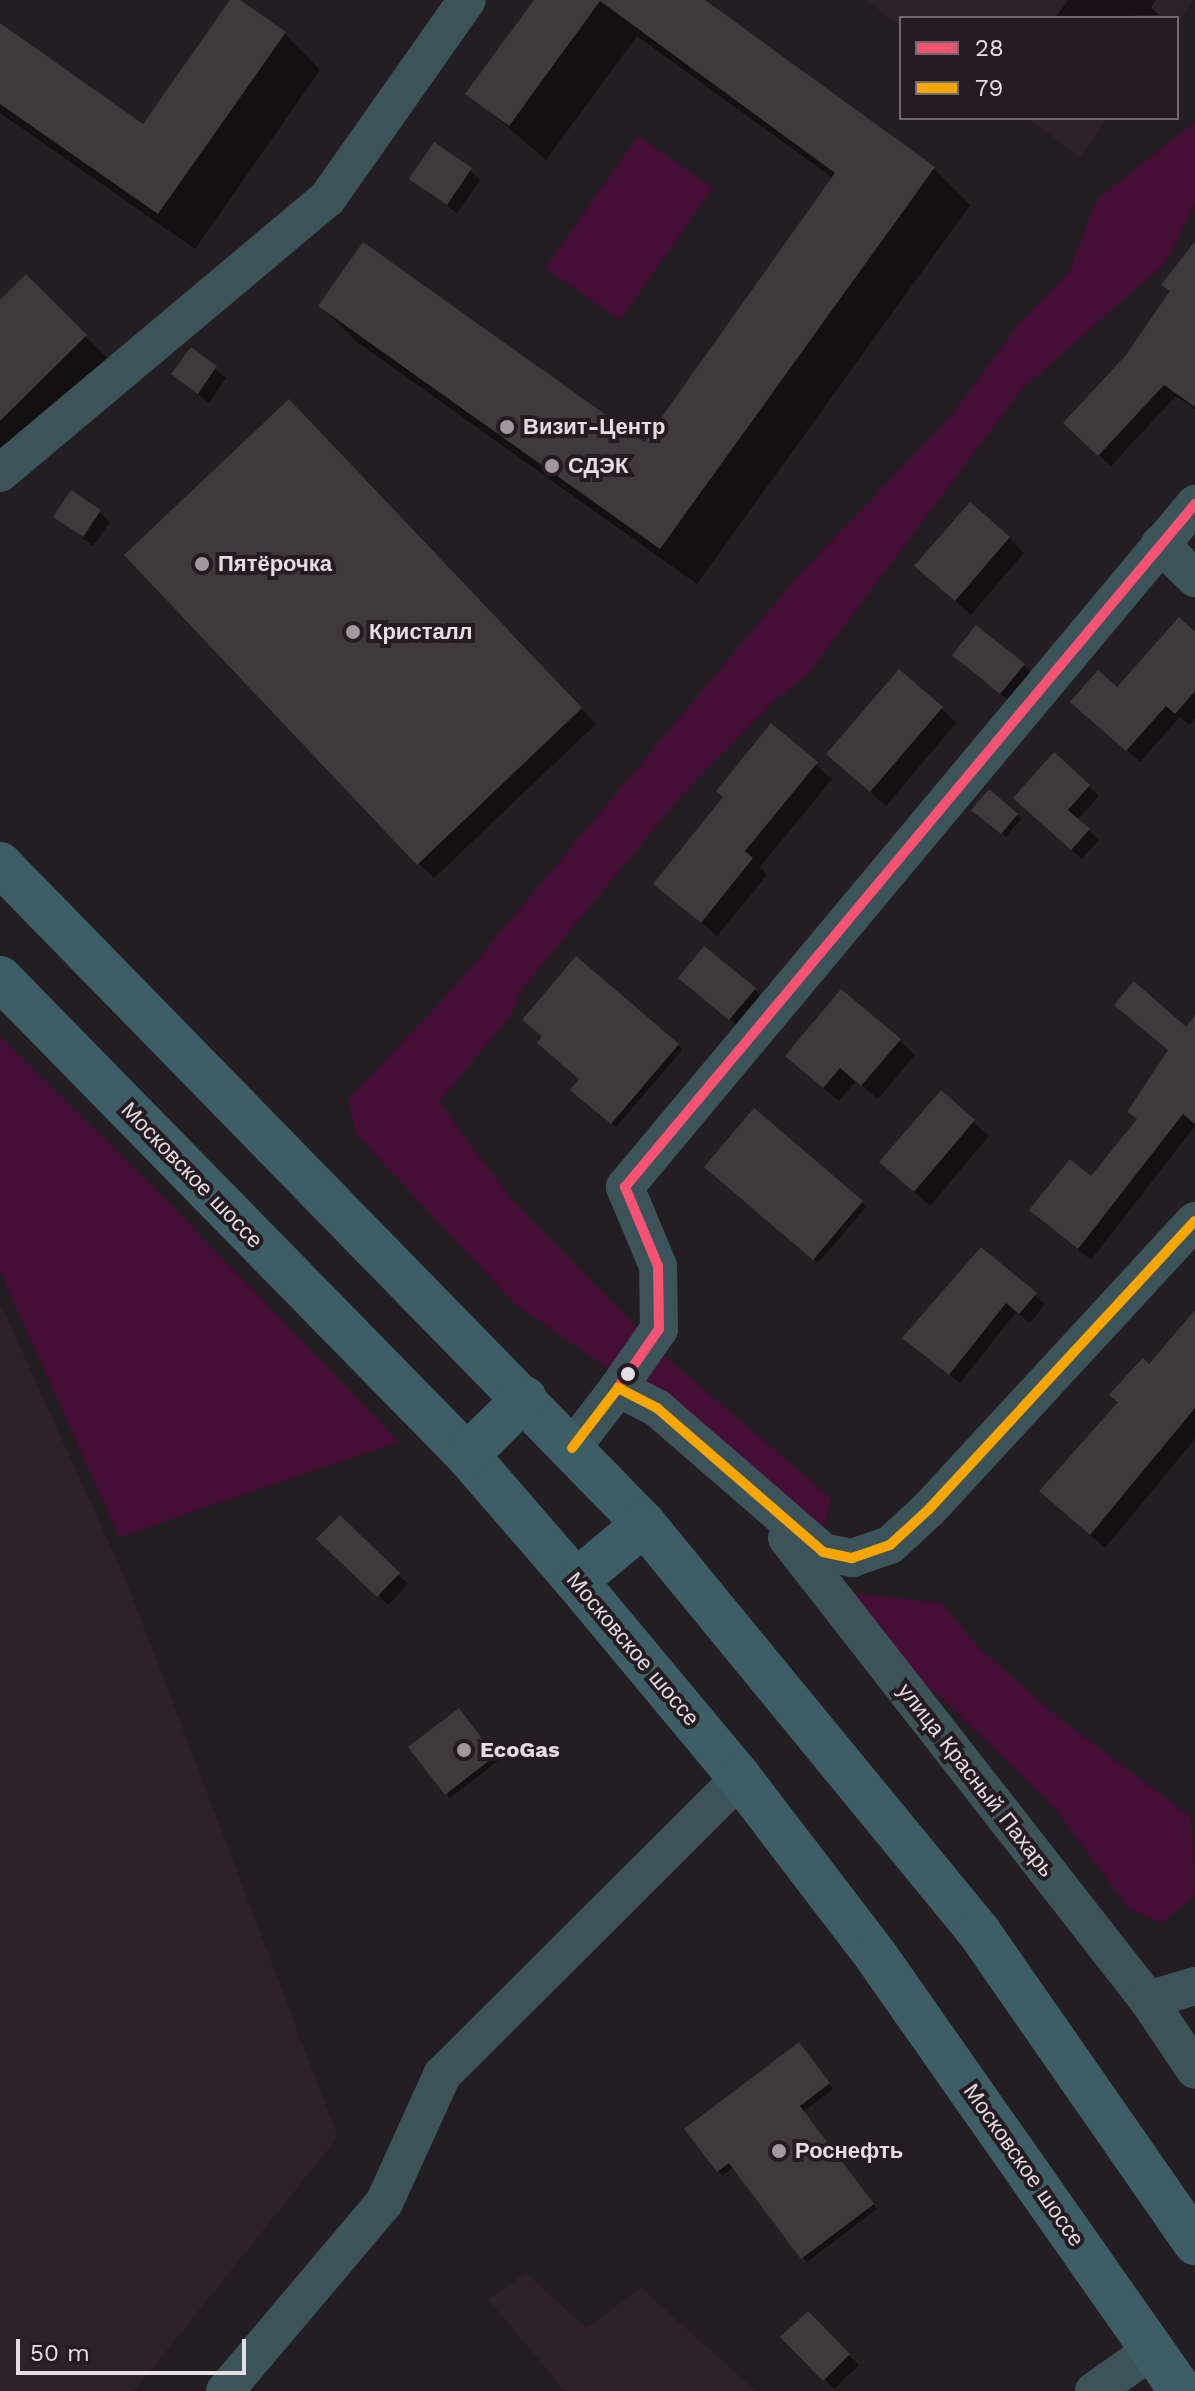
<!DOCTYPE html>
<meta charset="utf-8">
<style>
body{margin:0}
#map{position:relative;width:1195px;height:2391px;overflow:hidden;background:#231e21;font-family:"Work Sans",sans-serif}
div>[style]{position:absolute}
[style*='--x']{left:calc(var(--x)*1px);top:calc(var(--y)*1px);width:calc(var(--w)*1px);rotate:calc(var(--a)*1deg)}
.built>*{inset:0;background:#2f212a}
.green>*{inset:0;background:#450e35}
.shadow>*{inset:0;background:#0007}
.building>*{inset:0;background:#3e3a3c}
.minor>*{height:38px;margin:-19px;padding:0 19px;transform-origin:19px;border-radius:19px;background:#3c5359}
.major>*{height:44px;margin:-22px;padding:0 22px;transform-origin:22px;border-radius:22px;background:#3e5e65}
.bus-1>*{height:10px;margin:-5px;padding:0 5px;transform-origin:5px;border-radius:5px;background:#f65372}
.bus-2>*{height:10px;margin:-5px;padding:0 5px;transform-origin:5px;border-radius:5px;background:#f7a600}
.dots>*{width:22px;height:22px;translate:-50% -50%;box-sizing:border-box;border:4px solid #251c22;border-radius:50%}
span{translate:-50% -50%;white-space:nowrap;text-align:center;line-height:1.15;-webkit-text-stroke:8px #251c22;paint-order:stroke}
.poi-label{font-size:22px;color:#e4dde1;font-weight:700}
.left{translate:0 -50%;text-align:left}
.street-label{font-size:22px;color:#e4dde1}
.legend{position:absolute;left:899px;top:16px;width:280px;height:104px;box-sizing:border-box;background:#251c22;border:2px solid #71696e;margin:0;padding:10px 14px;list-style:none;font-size:24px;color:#e4dde1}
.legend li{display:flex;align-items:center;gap:16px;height:40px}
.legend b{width:40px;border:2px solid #71696e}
.scale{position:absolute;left:16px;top:2339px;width:230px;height:36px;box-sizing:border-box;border:4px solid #e4dde1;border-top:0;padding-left:10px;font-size:24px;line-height:28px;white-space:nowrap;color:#e4dde1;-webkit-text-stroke:6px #251c22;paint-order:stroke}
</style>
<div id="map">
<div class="built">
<div style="clip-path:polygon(865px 0,1194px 0,1177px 23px,1177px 18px,901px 18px,901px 26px)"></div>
<div style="clip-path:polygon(1027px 118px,1108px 118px,1080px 157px)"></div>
<div style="clip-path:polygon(0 1303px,128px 1585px,338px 2137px,134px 2391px,0 2391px)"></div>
<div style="clip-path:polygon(526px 2273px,586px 2328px,641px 2288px,756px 2391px,565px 2391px,488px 2299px)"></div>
</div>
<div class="green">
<div style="clip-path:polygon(1195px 122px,1195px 204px,1166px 262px,1022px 389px,809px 673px,775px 700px,682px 795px,521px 990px,513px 1012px,439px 1102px,512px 1200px,668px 1359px,831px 1498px,821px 1543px,769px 1532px,641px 1391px,516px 1305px,356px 1134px,348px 1100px,458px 983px,797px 577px,951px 416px,1019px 324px,1069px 272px,1096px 200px)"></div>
<div style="clip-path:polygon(638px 136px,713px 188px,620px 320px,545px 268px)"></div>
<div style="clip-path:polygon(0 1036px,169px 1203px,399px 1442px,119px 1537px,0 1271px)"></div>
<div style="clip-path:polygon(853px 1593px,941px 1603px,980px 1649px,1059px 1718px,1191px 1817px,1195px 1895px,1162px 1923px,1128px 1908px,1054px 1807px,944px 1700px,850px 1625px)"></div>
</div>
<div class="shadow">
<div style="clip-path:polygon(233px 0,284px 33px,320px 70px,195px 249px,0 113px,0 26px,144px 127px)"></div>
<div style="clip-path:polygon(536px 0,702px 0,934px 169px,970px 205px,697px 584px,357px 342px,320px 306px,645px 445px,834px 179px,637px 36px,546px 160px,468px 93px)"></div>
<div style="clip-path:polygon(1068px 0,1156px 0,1151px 7px,1159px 15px,1055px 18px)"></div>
<div style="clip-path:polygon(470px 170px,480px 180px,457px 213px,411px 179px)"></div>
<div style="clip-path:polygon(1195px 244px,1195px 409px,1176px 396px,1111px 466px,1077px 435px,1171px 292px)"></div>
<div style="clip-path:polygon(26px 277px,113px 364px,0 476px,0 303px)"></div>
<div style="clip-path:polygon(191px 350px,226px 378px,209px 403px,174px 374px)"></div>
<div style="clip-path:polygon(304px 417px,596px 724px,434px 878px,418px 863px)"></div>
<div style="clip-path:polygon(100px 512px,110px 522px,93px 546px,56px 517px)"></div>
<div style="clip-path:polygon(1009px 538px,1024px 553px,971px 615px,917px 566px)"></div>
<div style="clip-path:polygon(1195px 635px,1195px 719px,1189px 725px,1180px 717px,1140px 762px,1086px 714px)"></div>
<div style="clip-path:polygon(964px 665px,1023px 665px,1033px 675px,1011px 702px)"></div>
<div style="clip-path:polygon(941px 708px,956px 723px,886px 806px,828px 754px)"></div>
<div style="clip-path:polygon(771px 726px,832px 779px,760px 867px,767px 875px,717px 936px,656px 884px,725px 798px)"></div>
<div style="clip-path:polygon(1054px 755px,1099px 796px,1077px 820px,1099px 840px,1082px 859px,1025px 808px)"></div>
<div style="clip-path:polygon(979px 814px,1017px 815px,1021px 819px,1006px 837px)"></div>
<div style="clip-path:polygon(691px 988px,754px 989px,764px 999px,740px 1028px)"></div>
<div style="clip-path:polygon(1195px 1035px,1195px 1126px,1091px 1260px,1044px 1222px,1092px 1178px,1138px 1120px,1129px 1111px)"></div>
<div style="clip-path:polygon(899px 1040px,915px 1055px,878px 1099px,856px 1081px,839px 1101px,803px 1071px)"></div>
<div style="clip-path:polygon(678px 1045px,682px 1050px,616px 1127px,577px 1094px,582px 1080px)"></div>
<div style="clip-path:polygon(941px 1093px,989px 1136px,930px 1206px,897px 1177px)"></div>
<div style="clip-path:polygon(711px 1171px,862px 1202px,866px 1207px,818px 1263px)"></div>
<div style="clip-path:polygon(981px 1250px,1045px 1304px,1030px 1323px,1016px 1312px,960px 1383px,915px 1348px)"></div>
<div style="clip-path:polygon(1195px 1319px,1195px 1439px,1105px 1548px,1056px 1505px,1149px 1367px)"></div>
<div style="clip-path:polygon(340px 1518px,408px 1584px,388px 1605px,319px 1539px)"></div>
<div style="clip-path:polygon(463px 1715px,498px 1761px,450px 1798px,446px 1793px)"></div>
<div style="clip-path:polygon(803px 2049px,833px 2089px,803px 2112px,877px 2209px,807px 2262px,734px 2167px,723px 2175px,718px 2171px)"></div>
<div style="clip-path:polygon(808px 2314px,859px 2365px,834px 2389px,783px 2337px)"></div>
</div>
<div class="building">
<div style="clip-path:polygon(230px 0,240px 0,286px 32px,158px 214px,0 104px,0 23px,143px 124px)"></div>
<div style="clip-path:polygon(534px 0,705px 0,935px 167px,660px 549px,318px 306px,363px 242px,644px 442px,835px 173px,600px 1px,509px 126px,465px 94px)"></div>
<div style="clip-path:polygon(434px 142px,472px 168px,447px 205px,409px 179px)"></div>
<div style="clip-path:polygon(1195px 241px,1195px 407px,1164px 385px,1098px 456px,1063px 423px,1126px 355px,1170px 291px,1161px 285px)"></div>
<div style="clip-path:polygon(26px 274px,87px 335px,0 421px,0 300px)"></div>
<div style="clip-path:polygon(191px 347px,217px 366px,198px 394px,171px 374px)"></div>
<div style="clip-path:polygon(289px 399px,582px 708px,417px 865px,124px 555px)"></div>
<div style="clip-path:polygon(71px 490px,101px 510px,83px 537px,53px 517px)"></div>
<div style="clip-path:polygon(970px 502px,1010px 537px,955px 601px,914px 566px)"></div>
<div style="clip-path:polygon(1179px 617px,1195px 632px,1195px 691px,1175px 714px,1166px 706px,1126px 751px,1070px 702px,1098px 670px,1117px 687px)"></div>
<div style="clip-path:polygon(976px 625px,1025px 664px,1000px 694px,952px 655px)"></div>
<div style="clip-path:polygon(899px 669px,943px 707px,870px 792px,826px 754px)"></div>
<div style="clip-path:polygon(771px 723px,818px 762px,745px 851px,753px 858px,701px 923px,653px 884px,723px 797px,716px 791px)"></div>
<div style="clip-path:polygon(1054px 752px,1090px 785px,1068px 810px,1090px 829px,1071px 850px,1013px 798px)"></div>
<div style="clip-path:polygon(989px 789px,1018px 814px,1001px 834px,971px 810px)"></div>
<div style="clip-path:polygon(704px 946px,756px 988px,729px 1020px,678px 978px)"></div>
<div style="clip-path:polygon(576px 956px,679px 1044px,611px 1124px,570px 1090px,579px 1079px,537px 1043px,542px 1036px,522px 1020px)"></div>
<div style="clip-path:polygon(1134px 981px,1186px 1027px,1195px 1015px,1195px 1124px,1183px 1114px,1078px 1249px,1029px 1210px,1070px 1159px,1091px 1176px,1137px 1119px,1127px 1112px,1168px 1050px,1114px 1005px)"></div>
<div style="clip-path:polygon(841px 989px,901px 1039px,861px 1086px,840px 1068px,823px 1088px,785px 1056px)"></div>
<div style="clip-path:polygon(941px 1090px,975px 1120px,914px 1192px,879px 1162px)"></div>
<div style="clip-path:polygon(754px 1108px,863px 1201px,813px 1260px,704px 1167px)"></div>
<div style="clip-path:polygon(981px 1247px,1037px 1293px,1019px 1314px,1006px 1303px,949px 1375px,902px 1338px)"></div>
<div style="clip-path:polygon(1195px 1310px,1195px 1408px,1090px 1535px,1039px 1491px,1118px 1402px,1109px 1395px,1125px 1377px,1143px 1358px,1149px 1364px)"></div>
<div style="clip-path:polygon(340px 1515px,400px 1573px,377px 1597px,316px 1539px)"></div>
<div style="clip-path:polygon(459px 1708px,495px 1756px,445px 1795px,408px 1747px)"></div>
<div style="clip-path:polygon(799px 2042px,830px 2083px,800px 2106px,874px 2204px,801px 2259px,729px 2163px,717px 2172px,684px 2129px)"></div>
<div style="clip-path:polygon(808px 2311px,850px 2354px,823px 2381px,780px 2337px)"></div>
</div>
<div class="minor">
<div style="--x:0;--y:473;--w:427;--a:-40"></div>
<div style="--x:327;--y:199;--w:243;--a:-54.9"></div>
<div style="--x:1160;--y:544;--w:49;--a:44.2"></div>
<div style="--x:618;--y:1388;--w:72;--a:-55.2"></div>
<div style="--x:659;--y:1329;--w:63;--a:-90.9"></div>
<div style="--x:658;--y:1266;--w:86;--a:-112.7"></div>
<div style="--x:625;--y:1187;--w:890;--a:-50.15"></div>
<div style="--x:572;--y:1448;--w:76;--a:-52.5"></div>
<div style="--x:618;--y:1388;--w:44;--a:27.1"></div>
<div style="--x:657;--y:1408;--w:220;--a:40.9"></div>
<div style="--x:823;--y:1552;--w:30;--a:12"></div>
<div style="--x:852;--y:1558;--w:40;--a:-18.9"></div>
<div style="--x:890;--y:1545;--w:53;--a:-42.7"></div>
<div style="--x:929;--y:1509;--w:392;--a:-47.3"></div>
<div style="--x:787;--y:1538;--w:586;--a:52"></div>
<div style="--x:1148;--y:2000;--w:84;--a:56.1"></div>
<div style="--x:1148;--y:2000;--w:49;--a:-16.6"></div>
<div style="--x:225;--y:2391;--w:246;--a:-49.8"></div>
<div style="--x:384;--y:2203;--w:141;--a:-65.6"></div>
<div style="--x:442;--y:2075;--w:421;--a:-44.9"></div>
<div style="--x:1094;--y:2391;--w:73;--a:-35"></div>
</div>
<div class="major">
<div style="--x:0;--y:864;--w:922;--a:45.7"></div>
<div style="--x:644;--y:1524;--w:528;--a:50.61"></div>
<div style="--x:979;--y:1932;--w:379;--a:55.2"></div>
<div style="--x:0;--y:978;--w:668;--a:45.61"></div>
<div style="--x:467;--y:1455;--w:167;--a:49.1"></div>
<div style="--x:576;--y:1581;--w:256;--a:50.2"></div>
<div style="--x:740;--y:1778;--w:224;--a:52.6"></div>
<div style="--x:876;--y:1956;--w:531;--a:54.96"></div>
<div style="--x:467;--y:1455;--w:81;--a:-44.5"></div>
<div style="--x:576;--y:1581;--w:89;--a:-40"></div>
</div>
<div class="bus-1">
<div style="--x:618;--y:1388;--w:72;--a:-55.2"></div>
<div style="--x:659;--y:1329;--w:63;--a:-90.9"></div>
<div style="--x:658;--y:1266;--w:86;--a:-112.7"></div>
<div style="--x:625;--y:1187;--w:890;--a:-50.15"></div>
</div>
<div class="bus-2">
<div style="--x:572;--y:1448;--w:76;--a:-52.5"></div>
<div style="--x:618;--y:1388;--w:44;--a:27.1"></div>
<div style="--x:657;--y:1408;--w:220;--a:40.9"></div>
<div style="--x:823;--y:1552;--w:30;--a:12"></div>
<div style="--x:852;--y:1558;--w:40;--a:-18.9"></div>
<div style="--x:890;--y:1545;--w:53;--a:-42.7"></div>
<div style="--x:929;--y:1509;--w:392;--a:-47.3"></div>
</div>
<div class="dots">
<div style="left:507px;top:427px;background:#a09a9e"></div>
<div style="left:552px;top:466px;background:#a09a9e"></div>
<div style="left:202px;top:564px;background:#a09a9e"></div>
<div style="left:353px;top:632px;background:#a09a9e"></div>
<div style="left:628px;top:1374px;background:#e4dde1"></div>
<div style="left:464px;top:1750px;background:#a09a9e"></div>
<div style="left:779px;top:2151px;background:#a09a9e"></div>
</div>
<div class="poi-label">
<span class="left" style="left:523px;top:427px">Визит-Центр</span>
<span class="left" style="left:568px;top:466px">СДЭК</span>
<span class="left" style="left:218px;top:564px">Пятёрочка</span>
<span class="left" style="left:369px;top:632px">Кристалл</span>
<span class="left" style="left:480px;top:1750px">EcoGas</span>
<span class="left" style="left:795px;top:2151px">Роснефть</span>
</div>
<div class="street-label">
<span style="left:192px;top:1175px;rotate:46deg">Московское шоссе</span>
<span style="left:633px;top:1649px;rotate:50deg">Московское шоссе</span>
<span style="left:976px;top:1780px;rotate:52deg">улица Красный Пахарь</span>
<span style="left:1024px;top:2165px;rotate:55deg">Московское шоссе</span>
</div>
<ul class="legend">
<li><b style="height:10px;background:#f65372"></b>28</li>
<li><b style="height:10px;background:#f7a600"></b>79</li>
</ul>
<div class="scale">50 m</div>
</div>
